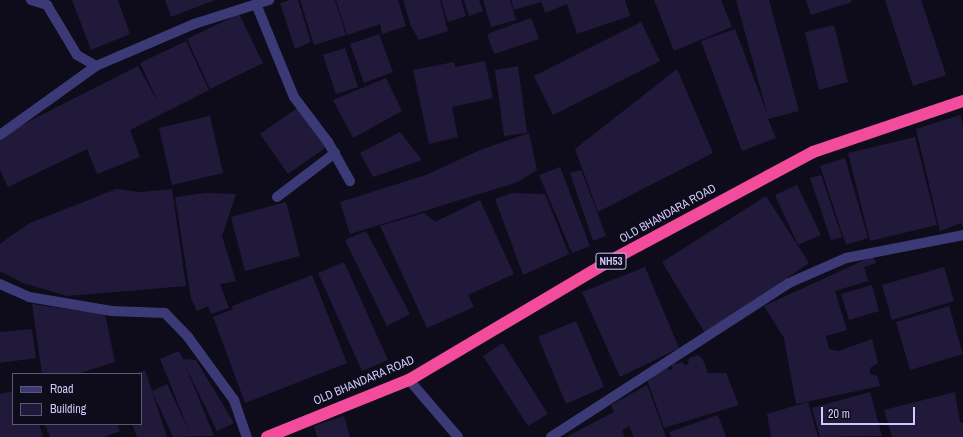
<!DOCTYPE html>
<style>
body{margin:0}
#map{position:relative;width:963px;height:437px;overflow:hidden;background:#0e0c1a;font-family:"Archivo Narrow",sans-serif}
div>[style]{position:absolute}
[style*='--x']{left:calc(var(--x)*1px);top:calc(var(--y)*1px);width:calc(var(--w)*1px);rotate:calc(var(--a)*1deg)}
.building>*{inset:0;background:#20193a}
.minor>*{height:10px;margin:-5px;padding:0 5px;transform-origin:5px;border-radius:5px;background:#3c3a76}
.highway>*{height:12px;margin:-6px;padding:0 6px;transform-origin:6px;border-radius:6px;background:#f34c9d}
span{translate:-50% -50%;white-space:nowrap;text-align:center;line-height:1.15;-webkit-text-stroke:3px #0e0c1a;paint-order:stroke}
.shield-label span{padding:1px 3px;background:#0e0c1a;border:1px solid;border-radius:3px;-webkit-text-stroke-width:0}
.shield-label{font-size:11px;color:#cec8fb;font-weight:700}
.street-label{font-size:12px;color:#cec8fb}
.legend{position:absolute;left:12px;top:373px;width:130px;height:52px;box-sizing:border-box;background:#0e0c1a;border:1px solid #5b5774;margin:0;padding:5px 7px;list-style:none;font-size:12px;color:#cec8fb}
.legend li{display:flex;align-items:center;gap:8px;height:20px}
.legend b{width:20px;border:1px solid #5b5774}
.scale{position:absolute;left:821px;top:407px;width:94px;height:18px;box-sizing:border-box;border:2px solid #cec8fb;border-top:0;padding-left:5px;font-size:12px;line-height:14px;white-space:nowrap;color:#cec8fb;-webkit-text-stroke:3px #0e0c1a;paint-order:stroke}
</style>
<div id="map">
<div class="building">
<div style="clip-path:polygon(72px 0,118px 0,130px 34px,91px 50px)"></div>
<div style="clip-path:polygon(165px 0,215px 0,171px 17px)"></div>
<div style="clip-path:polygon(290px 0,298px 0,311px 42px,295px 49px,280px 3px)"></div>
<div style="clip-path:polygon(300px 0,335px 0,346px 35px,314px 45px)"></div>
<div style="clip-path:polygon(336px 0,398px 0,406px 26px,382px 34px,380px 24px,347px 35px)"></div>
<div style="clip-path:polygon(403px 0,440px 0,448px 31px,419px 40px,411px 26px)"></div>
<div style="clip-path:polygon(441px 0,461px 0,466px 16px,448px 22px)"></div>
<div style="clip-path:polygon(464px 0,479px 0,483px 11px,469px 16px)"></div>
<div style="clip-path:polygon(483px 0,510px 0,516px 20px,491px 27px)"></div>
<div style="clip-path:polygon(511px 0,540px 0,541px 2px,514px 10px)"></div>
<div style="clip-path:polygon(541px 0,625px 0,630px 16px,577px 34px,567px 4px,545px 13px)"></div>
<div style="clip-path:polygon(654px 0,721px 0,732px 27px,674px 51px)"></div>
<div style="clip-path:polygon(736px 0,769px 0,799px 111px,768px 119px,776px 138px,742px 151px,701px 41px,735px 29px,768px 116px)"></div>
<div style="clip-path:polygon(806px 0,851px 0,852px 2px,811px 15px)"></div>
<div style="clip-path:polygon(885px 0,921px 0,946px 75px,913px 86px)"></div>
<div style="clip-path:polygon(239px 14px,263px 63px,210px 89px,187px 39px)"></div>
<div style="clip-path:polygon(531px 18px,539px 39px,494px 54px,487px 34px)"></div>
<div style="clip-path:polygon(641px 22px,660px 61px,553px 115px,534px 76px)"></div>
<div style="clip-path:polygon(834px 25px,848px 82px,819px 90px,805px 32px)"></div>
<div style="clip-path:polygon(379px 34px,393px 72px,364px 83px,350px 44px)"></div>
<div style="clip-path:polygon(186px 41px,209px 90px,130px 130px,140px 157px,97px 174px,87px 149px,8px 187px,0 170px,0 136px,138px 66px,160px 106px,140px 63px)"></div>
<div style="clip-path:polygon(345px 48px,358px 87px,336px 94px,323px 55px)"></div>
<div style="clip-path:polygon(485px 61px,493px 98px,452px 107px,458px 137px,429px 144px,413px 70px,454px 62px,455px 67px)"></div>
<div style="clip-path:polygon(518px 66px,527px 133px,504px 136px,495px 70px)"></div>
<div style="clip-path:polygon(677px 69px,713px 153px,598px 212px,575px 149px)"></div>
<div style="clip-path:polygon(386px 78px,402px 111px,353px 138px,333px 100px)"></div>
<div style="clip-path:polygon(300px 106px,328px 146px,288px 174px,260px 134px)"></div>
<div style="clip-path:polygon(960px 115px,963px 123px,963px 227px,961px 223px,940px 231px,916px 129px)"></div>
<div style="clip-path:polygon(210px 116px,223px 173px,172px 185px,159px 128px)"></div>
<div style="clip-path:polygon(400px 132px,422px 160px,373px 177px,360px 153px)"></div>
<div style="clip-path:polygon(529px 133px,537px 170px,518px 182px,350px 234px,340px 202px,426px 175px,480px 150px)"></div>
<div style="clip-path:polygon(915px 137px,937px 225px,870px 241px,848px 153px)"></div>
<div style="clip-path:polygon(845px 158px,868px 238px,846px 245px,820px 166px)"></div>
<div style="clip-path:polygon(560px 167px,590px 246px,572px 253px,539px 175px)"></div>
<div style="clip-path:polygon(581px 170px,606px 236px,593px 241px,570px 173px)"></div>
<div style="clip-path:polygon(821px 175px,842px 237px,831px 240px,810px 178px)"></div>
<div style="clip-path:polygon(797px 185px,821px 235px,798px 245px,775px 195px)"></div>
<div style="clip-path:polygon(116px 189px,140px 192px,172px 189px,186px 286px,67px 296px,23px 283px,0 271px,0 244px,8px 238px,30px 223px)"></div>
<div style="clip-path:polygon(206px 193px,236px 194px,222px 236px,236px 281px,220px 284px,229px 308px,211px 314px,208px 306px,197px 311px,191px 298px,175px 197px)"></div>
<div style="clip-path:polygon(512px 193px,545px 194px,569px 254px,523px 275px,495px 199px)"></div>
<div style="clip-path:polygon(766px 196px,809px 263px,705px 333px,662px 262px)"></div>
<div style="clip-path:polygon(480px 200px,514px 274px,468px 295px,474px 307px,427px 328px,380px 226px,424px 213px,435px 222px)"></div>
<div style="clip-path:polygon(286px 202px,300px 256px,245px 271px,231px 217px)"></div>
<div style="clip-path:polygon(366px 231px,410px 314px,387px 326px,345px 240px)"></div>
<div style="clip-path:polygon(873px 256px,876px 263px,864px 267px,868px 281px,835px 291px,847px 330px,826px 336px,829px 349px,838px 351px,872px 339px,878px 363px,870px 368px,870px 374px,877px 376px,880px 386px,796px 404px,784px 338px,764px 306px)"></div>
<div style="clip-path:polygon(344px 262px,388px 360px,362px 371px,318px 273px)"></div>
<div style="clip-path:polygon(645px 267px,679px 348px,620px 377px,582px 292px)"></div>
<div style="clip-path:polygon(944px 267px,954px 301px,892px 320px,882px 285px)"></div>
<div style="clip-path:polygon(312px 275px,347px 363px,245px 403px,213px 317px,233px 309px,232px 306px)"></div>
<div style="clip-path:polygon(872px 285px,879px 311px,849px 320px,841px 294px)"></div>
<div style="clip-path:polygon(32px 304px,105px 314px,115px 362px,77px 374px,42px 374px)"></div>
<div style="clip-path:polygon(949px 306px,963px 354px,910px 370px,896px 322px)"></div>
<div style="clip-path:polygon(576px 321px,604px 387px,566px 404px,538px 337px)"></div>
<div style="clip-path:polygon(32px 329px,36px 358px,0 363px,0 332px)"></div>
<div style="clip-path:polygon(503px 343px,548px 414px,528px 426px,483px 356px)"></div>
<div style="clip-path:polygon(179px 351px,183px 359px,196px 360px,234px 423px,217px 431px,185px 365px,214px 436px,173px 437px,152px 391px,167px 437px,137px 437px,132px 424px,141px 424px,141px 374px,135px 374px,145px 370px,152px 391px,167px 384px,190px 433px,160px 359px)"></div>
<div style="clip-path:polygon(698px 355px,703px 360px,708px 373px,726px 373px,739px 405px,664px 428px,646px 377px,668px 368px,669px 370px,673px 369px,672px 365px,683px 362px,684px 365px,688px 364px,689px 358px)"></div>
<div style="clip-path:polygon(647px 385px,666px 437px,634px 437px,629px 426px,622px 430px,625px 437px,566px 437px,614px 412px,611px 405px)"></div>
<div style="clip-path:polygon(13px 391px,13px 424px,39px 424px,43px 437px,0 437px,0 394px)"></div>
<div style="clip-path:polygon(870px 392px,882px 436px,820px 437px,812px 408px)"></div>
<div style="clip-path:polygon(955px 392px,960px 422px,963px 423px,963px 437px,892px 437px,884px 410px)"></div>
<div style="clip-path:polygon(808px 402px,818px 437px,771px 437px,767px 414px)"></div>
<div style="clip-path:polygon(718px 415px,726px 437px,671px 437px,669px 432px)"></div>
<div style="clip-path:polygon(344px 416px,350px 437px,317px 437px,314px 426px)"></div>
<div style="clip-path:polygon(45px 424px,117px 424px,120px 431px,104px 437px,50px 437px)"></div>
</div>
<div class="minor">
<div style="--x:31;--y:0;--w:17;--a:17"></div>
<div style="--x:47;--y:5;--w:58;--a:59"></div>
<div style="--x:77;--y:55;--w:22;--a:30"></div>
<div style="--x:256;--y:4;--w:100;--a:67.8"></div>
<div style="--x:294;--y:97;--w:56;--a:52.9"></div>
<div style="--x:328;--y:142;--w:45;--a:60.6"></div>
<div style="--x:0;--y:135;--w:118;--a:-35.7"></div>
<div style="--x:96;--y:66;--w:107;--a:-23.2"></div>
<div style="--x:194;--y:24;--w:79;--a:-17.7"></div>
<div style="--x:277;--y:197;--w:73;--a:-37.2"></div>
<div style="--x:0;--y:284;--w:32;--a:24"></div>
<div style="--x:29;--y:297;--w:84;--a:9.6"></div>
<div style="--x:112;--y:311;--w:53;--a:2.2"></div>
<div style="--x:165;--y:313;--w:33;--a:46"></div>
<div style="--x:188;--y:337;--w:78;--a:53.9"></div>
<div style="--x:234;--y:400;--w:39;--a:71"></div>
<div style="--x:409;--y:380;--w:75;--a:49.3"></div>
<div style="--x:551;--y:437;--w:283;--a:-32.9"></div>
<div style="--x:789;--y:283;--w:62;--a:-23.7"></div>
<div style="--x:846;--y:258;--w:119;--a:-11.1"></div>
</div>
<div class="highway">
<div style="--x:267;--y:437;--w:153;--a:-21.9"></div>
<div style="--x:409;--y:380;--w:231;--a:-30.7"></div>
<div style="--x:608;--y:262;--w:233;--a:-28.2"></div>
<div style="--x:813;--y:152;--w:158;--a:-18.8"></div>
</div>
<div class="shield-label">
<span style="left:611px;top:261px">NH53</span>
</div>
<div class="street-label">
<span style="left:668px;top:214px;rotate:-29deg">OLD BHANDARA ROAD</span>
<span style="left:364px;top:381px;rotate:-23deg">OLD BHANDARA ROAD</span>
</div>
<ul class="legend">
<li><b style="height:5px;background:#3c3a76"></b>Road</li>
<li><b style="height:11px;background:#20193a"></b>Building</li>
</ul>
<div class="scale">20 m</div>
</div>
